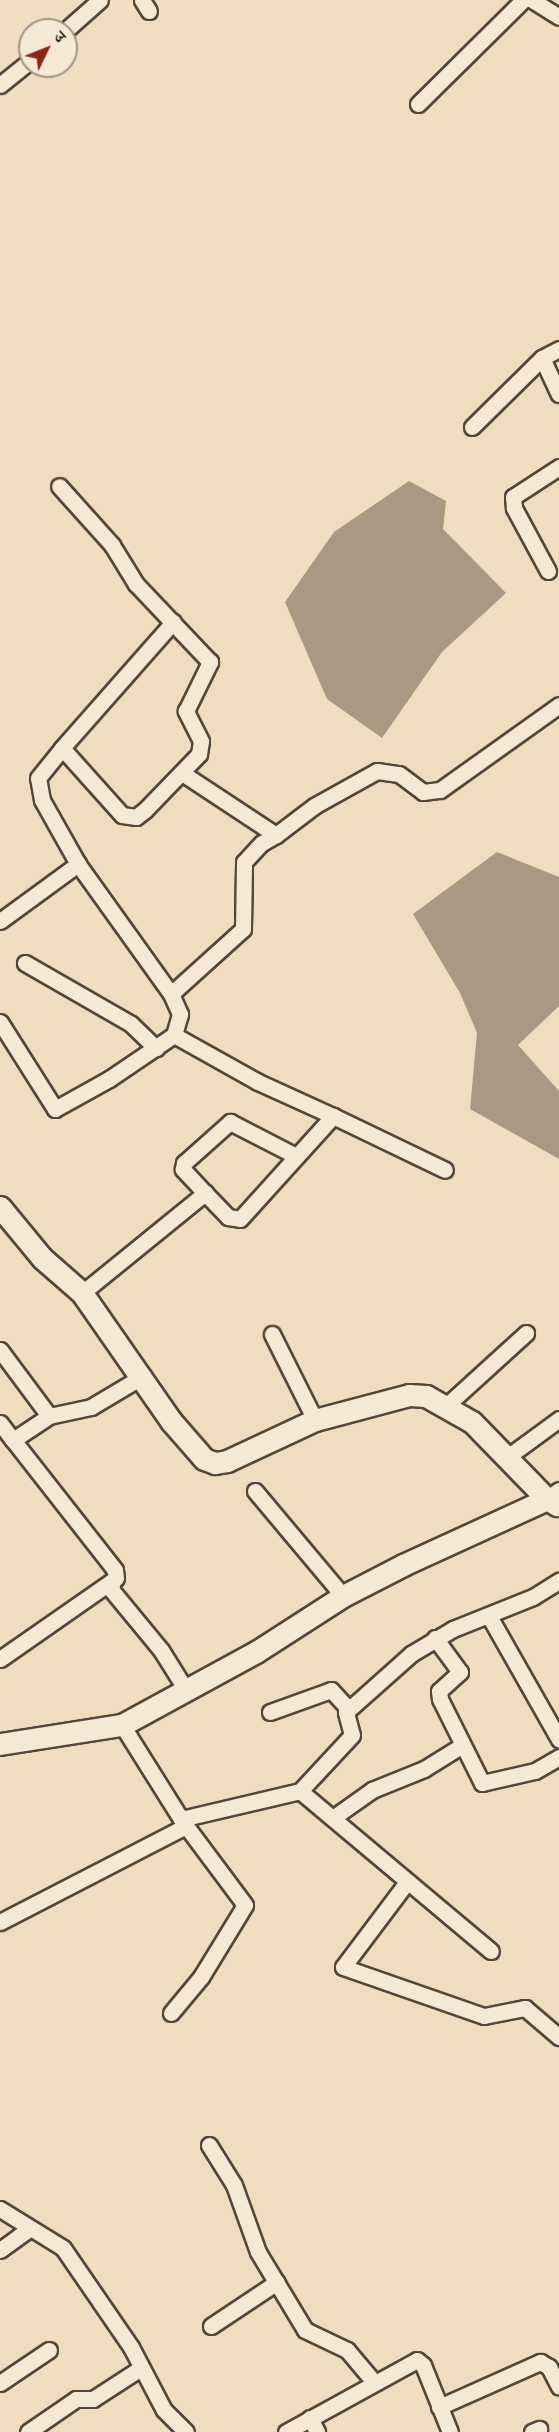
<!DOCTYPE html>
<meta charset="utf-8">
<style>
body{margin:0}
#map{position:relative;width:559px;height:2432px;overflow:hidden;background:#f0ddc0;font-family:"IM FELL DW Pica","Noto Serif Devanagari",serif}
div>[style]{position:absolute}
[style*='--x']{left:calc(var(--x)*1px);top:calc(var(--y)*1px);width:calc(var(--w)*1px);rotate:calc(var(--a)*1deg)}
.water>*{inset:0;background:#a99883}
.roads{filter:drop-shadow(2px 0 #54463a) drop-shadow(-2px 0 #54463a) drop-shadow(0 2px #54463a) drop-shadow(0 -2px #54463a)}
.street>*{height:15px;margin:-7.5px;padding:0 7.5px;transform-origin:7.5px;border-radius:7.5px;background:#f5e9d6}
.secondary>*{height:21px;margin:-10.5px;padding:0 10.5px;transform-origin:10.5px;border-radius:10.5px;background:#f5e9d6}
span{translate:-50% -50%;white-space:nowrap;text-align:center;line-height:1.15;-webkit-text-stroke:5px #f5e9d6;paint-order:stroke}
.north{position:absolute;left:18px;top:18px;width:60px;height:60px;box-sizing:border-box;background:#f5e9d6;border:2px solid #a09386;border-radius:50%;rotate:47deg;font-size:16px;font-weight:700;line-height:24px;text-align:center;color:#20130d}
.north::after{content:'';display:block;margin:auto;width:21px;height:27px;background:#8f2418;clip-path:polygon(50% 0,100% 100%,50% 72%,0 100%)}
</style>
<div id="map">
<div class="water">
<div style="clip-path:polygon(409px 481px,446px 501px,443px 529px,506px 593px,442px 652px,382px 738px,327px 699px,285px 602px,334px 532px)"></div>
<div style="clip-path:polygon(497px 852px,559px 877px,559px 1006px,518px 1045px,559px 1091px,559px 1159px,470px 1109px,477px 1033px,460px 993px,413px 914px)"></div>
</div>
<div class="roads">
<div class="street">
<div style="--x:142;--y:0;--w:13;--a:58"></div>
<div style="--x:532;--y:0;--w:32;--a:32"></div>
<div style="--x:66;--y:30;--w:45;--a:-41.4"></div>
<div style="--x:0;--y:85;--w:38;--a:-39"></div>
<div style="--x:418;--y:104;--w:148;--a:-44.7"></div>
<div style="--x:559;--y:349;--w:19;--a:152"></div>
<div style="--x:542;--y:358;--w:40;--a:65"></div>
<div style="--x:472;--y:427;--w:98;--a:-44.6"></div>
<div style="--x:548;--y:571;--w:72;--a:-118.4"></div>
<div style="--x:514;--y:508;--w:11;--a:-95"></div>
<div style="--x:513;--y:497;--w:55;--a:-33.1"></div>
<div style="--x:62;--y:748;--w:168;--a:-48.6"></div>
<div style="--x:276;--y:835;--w:48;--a:-37.3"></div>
<div style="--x:314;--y:806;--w:72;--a:-29.1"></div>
<div style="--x:377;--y:771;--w:22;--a:8"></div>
<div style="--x:399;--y:774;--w:30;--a:37"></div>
<div style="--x:423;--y:792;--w:17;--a:-7"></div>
<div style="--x:440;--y:790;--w:146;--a:-35.5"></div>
<div style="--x:0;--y:921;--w:97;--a:-36.2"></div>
<div style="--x:25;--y:963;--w:122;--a:29.9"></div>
<div style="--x:131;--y:1024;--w:35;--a:44"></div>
<div style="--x:171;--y:994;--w:97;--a:-42.1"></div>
<div style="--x:243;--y:929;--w:67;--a:-89.1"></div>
<div style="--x:244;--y:862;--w:26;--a:-47"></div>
<div style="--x:262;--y:843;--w:16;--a:-30"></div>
<div style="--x:276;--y:835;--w:113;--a:-146.6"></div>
<div style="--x:0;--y:1022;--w:103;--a:57.7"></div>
<div style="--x:55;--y:1109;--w:62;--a:-29.1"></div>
<div style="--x:109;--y:1079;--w:78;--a:-34.1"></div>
<div style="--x:174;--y:1035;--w:22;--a:-74"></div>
<div style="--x:180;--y:1014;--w:22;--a:-114"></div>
<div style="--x:171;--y:994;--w:160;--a:-125.6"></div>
<div style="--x:78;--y:864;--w:73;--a:-119.4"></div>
<div style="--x:42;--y:800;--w:22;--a:-100"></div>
<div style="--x:38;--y:778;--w:38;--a:-51"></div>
<div style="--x:62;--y:748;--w:90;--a:48.2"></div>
<div style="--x:122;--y:815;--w:14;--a:8"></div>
<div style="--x:136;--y:817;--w:11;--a:-38"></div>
<div style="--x:145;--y:810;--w:78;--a:-46"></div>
<div style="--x:199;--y:754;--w:13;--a:-81"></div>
<div style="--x:201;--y:741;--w:34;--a:-117"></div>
<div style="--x:186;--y:711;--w:55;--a:-63.9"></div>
<div style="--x:210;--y:662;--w:108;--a:-133.5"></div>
<div style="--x:136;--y:584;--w:46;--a:-121.6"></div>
<div style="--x:112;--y:545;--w:79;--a:-131.9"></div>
<div style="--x:174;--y:1035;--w:96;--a:29.2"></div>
<div style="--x:258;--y:1082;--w:82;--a:24.4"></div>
<div style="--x:205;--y:1193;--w:33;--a:-133"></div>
<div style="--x:183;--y:1169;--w:6;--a:-81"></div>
<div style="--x:184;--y:1163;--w:62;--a:-41.7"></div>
<div style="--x:230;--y:1122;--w:74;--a:27.3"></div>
<div style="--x:82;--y:1293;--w:159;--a:-39.1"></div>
<div style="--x:205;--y:1193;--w:33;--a:46"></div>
<div style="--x:228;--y:1217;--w:12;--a:9"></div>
<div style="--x:240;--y:1219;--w:139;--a:-47.9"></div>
<div style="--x:333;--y:1116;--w:124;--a:25.7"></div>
<div style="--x:272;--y:1334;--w:96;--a:63.4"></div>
<div style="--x:0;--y:1350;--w:82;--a:53.4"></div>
<div style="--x:447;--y:1405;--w:107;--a:-42.3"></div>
<div style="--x:0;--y:1423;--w:21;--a:53"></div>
<div style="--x:506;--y:1458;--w:66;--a:-36.3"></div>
<div style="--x:255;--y:1491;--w:137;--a:50"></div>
<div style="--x:547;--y:1499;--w:15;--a:-37"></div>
<div style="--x:112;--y:1585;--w:4;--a:146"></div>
<div style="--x:109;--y:1587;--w:82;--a:50.5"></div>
<div style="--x:161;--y:1650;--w:47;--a:58"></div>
<div style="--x:489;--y:1616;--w:142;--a:60.4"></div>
<div style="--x:435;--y:1638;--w:42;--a:53.7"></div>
<div style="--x:460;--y:1672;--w:28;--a:138"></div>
<div style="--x:439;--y:1691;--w:8;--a:83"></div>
<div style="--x:440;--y:1699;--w:94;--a:63.4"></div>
<div style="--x:482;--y:1783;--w:54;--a:-12.8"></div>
<div style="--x:535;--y:1771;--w:28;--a:-30"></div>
<div style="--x:0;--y:1659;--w:141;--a:-34.9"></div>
<div style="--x:116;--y:1578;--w:8;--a:-97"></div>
<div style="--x:115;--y:1570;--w:165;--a:-128.1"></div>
<div style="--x:13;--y:1440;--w:43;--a:-33.7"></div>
<div style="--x:49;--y:1416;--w:43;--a:-12.1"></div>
<div style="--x:91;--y:1407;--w:61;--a:-30.8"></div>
<div style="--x:270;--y:1712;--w:65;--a:-19.8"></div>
<div style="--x:331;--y:1690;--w:26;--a:47"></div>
<div style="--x:122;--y:1725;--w:111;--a:57.9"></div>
<div style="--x:181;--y:1819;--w:122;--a:-13.2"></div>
<div style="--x:300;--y:1791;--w:249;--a:40"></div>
<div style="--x:300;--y:1791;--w:76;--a:-47.1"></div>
<div style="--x:352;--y:1735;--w:24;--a:-105"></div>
<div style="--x:346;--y:1712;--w:87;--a:-41.7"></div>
<div style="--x:411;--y:1654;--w:49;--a:-30.8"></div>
<div style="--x:453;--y:1629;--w:86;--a:-21.8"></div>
<div style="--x:533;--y:1597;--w:31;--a:-32"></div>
<div style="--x:334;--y:1817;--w:47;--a:-35.4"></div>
<div style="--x:372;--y:1790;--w:56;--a:-22"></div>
<div style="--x:424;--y:1769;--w:44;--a:-31.9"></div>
<div style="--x:407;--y:1882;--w:106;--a:127"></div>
<div style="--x:343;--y:1967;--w:149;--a:19.2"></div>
<div style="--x:484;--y:2016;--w:42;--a:-11"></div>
<div style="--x:525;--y:2008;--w:45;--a:40.5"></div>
<div style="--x:0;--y:1922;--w:209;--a:-27.3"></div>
<div style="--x:171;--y:2013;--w:47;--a:-50.2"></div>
<div style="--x:201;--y:1977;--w:84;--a:-58.6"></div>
<div style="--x:245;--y:1905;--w:107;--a:-126.7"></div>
<div style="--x:209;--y:2145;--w:47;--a:58"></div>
<div style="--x:234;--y:2185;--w:71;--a:70.3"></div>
<div style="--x:258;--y:2252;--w:91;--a:58.9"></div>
<div style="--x:305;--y:2330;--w:47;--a:25.5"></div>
<div style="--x:347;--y:2350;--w:42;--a:49.8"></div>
<div style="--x:0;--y:2209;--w:74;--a:31.8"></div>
<div style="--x:63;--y:2248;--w:120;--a:55.5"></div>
<div style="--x:131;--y:2347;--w:71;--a:62.4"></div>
<div style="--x:164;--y:2410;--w:31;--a:45"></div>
<div style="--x:0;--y:2250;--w:36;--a:-36"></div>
<div style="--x:211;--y:2326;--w:79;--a:-33.7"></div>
<div style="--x:0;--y:2383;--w:59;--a:-34"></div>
<div style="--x:439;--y:2407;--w:111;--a:-24"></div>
<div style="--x:540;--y:2362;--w:10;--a:29"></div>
<div style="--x:549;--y:2367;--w:22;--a:63"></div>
<div style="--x:310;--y:2418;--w:16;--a:63"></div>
<div style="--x:28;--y:2432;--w:58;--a:-34.5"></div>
<div style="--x:76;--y:2399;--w:17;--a:0"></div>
<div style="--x:93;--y:2399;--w:57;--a:-32.9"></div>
<div style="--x:286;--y:2432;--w:149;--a:-28.8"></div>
<div style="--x:417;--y:2360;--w:8;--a:40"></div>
<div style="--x:423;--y:2365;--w:72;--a:68.1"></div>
<div style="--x:532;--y:2432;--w:8;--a:-23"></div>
</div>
<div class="secondary">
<div style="--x:0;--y:1207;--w:66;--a:50.5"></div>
<div style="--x:42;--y:1258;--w:53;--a:41.2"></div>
<div style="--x:82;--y:1293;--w:156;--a:55.2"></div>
<div style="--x:171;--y:1421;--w:50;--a:49"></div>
<div style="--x:204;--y:1459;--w:12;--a:20"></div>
<div style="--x:215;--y:1463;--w:12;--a:-9"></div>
<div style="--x:227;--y:1461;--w:97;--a:-25"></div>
<div style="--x:315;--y:1420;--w:97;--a:-14.9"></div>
<div style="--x:409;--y:1395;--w:17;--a:3"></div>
<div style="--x:426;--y:1396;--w:53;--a:29.5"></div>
<div style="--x:472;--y:1422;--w:107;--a:45.8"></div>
<div style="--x:0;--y:1744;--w:123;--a:-8.9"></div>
<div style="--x:122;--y:1725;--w:153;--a:-28.6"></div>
<div style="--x:256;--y:1652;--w:103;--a:-32.8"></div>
<div style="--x:343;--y:1596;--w:68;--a:-27.3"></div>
<div style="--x:403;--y:1565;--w:158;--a:-24.6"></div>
<div style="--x:547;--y:1499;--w:12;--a:31"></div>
</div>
</div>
<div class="north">उ</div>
</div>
